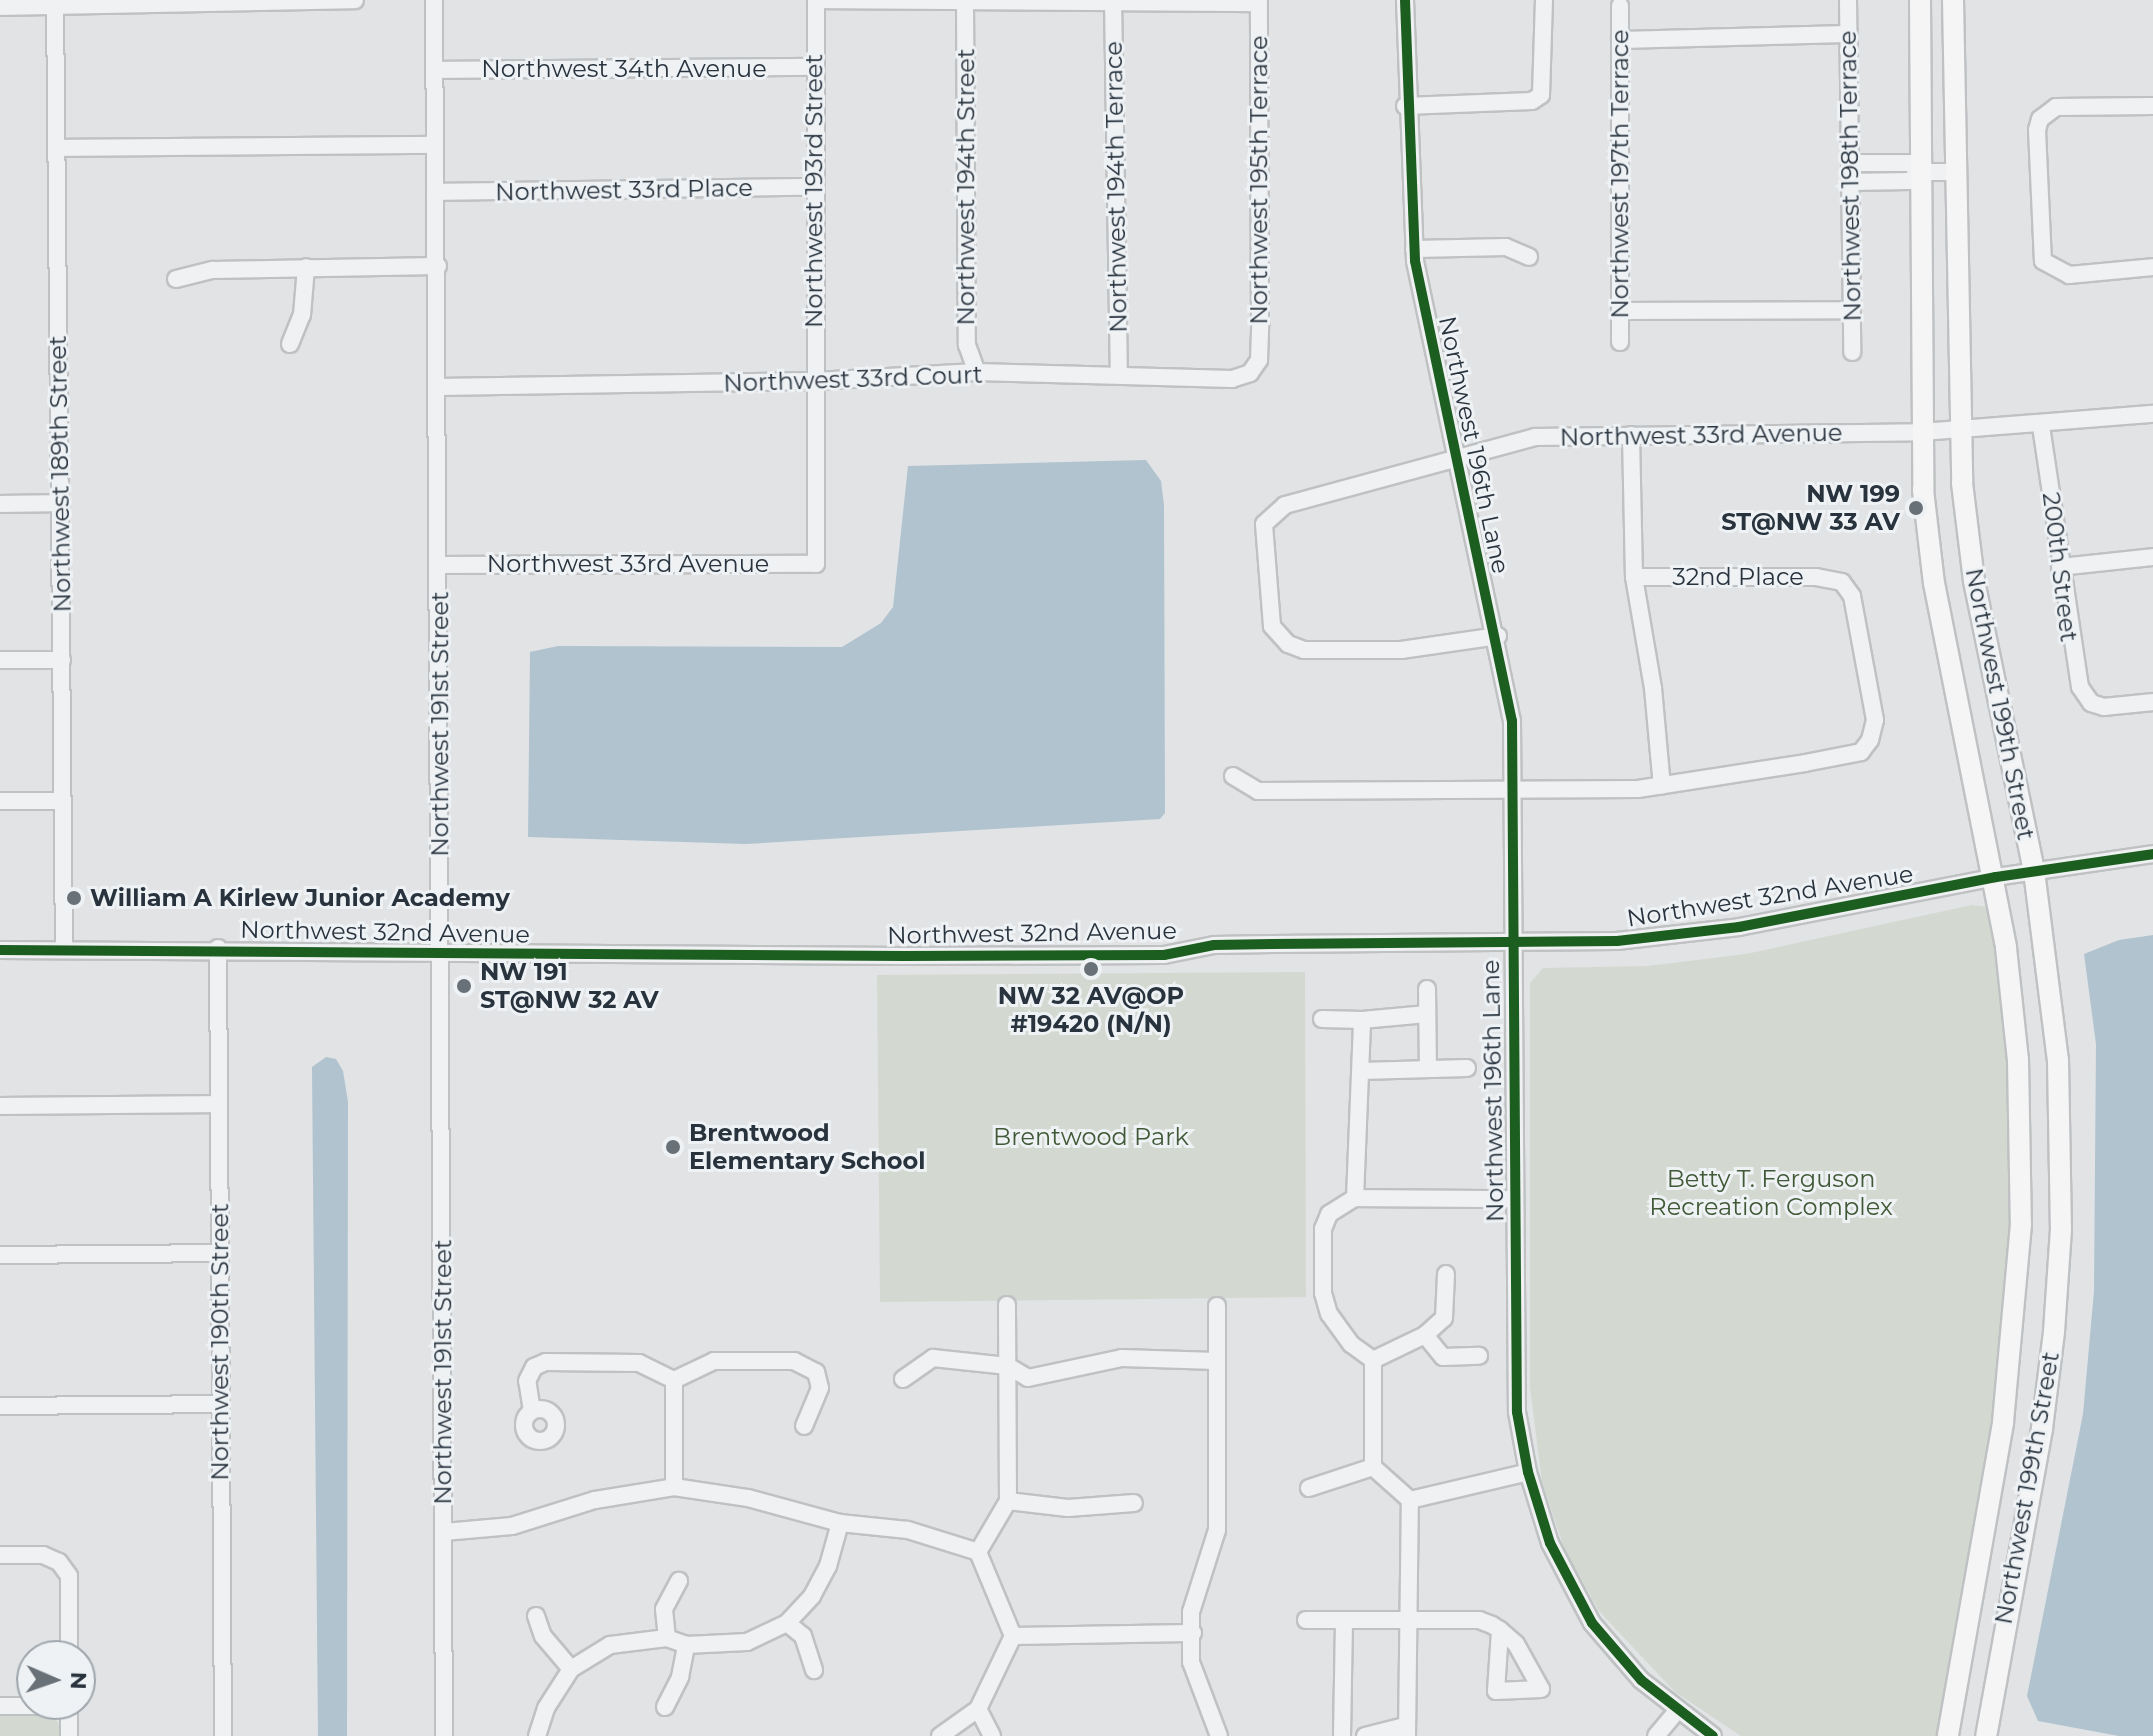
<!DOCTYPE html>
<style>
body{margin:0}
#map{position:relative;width:2153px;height:1736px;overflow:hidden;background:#e1e3e5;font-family:Montserrat,sans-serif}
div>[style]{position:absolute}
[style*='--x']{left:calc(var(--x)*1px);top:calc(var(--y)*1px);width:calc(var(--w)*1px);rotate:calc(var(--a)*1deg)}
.green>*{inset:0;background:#d3d9d1}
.water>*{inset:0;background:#b0c3cf}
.roads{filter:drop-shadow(2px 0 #bfc1c3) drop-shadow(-2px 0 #bfc1c3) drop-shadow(0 2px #bfc1c3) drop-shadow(0 -2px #bfc1c3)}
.minor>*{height:16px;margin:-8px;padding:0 8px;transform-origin:8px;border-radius:8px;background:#f0f1f2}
.minor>.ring{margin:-8px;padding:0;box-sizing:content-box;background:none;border:16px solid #f0f1f2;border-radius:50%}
.major>*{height:20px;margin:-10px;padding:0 10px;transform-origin:10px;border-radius:10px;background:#f5f5f6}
.cycleway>*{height:10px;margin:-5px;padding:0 5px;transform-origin:5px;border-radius:5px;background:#1b5e20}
.dots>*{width:22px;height:22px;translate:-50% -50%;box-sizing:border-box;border:4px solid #eef2f5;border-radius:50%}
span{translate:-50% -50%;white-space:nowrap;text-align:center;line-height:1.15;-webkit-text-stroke:6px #eef2f5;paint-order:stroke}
.street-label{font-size:24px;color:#28333e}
.poi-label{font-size:24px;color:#28333e;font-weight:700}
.right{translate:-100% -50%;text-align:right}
.left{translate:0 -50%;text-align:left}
.park-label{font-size:24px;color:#415936}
.north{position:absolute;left:16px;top:1640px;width:80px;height:80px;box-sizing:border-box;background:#eef2f5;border:2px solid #9fa6ac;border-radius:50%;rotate:92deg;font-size:22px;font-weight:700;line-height:32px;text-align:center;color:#28333e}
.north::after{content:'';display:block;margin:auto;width:28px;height:36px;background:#697178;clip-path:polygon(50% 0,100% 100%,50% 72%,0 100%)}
</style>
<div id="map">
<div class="green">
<div style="clip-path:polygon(1972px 905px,1988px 907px,1993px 915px,2005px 1023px,2010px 1195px,2007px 1297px,1987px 1474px,1937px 1736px,1741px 1736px,1675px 1692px,1599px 1611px,1565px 1550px,1542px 1482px,1530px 1387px,1530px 983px,1543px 968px,1648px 966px,1746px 954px)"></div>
<div style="clip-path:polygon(1305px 972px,1306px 1297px,880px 1302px,877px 975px)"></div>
<div style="clip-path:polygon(44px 1713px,58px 1722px,61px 1736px,0 1736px,0 1714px)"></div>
</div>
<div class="water">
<div style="clip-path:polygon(1146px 460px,1161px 481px,1164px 505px,1165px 813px,1160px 819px,746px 844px,528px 837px,530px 652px,558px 646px,842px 647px,881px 623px,893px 607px,908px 466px)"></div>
<div style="clip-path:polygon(2153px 935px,2153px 1736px,2119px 1736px,2038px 1721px,2027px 1696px,2083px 1414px,2094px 1291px,2096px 1044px,2084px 954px,2119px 940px)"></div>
<div style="clip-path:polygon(326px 1057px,336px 1059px,343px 1071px,348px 1102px,347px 1736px,318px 1736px,312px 1067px)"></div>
</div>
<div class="roads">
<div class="minor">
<div style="--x:55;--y:0;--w:949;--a:89.46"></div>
<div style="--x:434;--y:0;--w:1736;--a:89.67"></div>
<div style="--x:816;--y:0;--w:443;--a:0.4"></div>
<div style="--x:965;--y:0;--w:345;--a:89.7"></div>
<div style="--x:967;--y:345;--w:29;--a:70"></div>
<div style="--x:1113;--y:0;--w:375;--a:89.1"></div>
<div style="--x:1405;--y:0;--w:261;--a:87.8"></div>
<div style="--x:1415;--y:261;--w:470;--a:78.1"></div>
<div style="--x:1512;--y:721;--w:691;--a:89.59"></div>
<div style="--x:1517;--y:1412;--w:61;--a:79.6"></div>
<div style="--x:1528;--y:1472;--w:74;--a:72.8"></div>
<div style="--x:1550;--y:1543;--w:90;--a:62.3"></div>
<div style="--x:1592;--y:1623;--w:75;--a:49.3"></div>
<div style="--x:1641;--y:1680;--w:91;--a:37.9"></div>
<div style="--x:1848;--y:0;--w:352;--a:89.3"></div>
<div style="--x:1620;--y:6;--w:336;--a:90"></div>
<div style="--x:0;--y:7;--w:355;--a:-1.1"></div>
<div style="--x:1620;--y:40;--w:227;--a:-1.5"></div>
<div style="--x:435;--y:70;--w:377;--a:-0.5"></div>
<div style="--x:1405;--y:106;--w:127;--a:-2.3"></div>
<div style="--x:1532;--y:101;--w:11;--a:-34"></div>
<div style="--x:1541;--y:95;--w:95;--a:-88.2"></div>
<div style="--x:2153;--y:106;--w:97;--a:179.4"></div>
<div style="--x:2056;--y:107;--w:20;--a:143"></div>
<div style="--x:2040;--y:119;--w:11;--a:105"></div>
<div style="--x:2037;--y:130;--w:131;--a:87.4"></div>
<div style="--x:2043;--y:261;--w:30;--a:28"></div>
<div style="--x:2069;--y:275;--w:84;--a:-5.4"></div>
<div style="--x:57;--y:148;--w:378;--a:-0.5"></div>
<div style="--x:1850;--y:163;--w:59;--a:0"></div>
<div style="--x:1909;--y:163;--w:16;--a:35"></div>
<div style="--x:1922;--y:172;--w:33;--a:0"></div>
<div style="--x:1850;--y:182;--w:59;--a:-1"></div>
<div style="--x:1909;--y:181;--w:16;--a:-35"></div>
<div style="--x:436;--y:192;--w:377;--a:-0.8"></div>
<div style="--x:1414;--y:249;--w:92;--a:-1.2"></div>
<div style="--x:1506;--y:247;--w:25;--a:23"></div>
<div style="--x:176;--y:279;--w:38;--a:-14"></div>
<div style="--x:213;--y:270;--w:225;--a:-1"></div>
<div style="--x:1620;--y:311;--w:231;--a:-0.2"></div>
<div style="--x:290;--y:344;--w:31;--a:-68"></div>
<div style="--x:302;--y:315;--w:48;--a:-85.2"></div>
<div style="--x:438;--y:387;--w:377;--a:-0.9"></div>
<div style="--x:815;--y:381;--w:162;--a:-3.2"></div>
<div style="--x:977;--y:372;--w:255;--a:1.6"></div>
<div style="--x:1232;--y:379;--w:19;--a:-18"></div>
<div style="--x:1250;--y:373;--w:16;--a:-55"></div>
<div style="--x:1259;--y:360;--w:37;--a:-88"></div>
<div style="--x:1260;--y:323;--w:323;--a:-90.2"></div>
<div style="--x:2041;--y:426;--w:264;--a:81.5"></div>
<div style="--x:2080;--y:687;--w:19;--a:55"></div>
<div style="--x:2091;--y:703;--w:14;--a:17"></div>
<div style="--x:2104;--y:707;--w:49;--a:-5.8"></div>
<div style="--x:1631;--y:435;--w:142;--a:88.8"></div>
<div style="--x:1634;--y:577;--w:113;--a:80.3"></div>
<div style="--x:1653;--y:688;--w:98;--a:84.8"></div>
<div style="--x:0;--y:504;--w:61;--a:-0.9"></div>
<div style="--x:439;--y:565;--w:377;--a:-0.2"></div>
<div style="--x:816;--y:564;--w:564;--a:-90"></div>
<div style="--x:2060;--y:567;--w:94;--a:-6.1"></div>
<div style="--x:1498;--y:636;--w:98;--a:171.8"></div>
<div style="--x:1401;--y:650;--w:97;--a:180"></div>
<div style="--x:1304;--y:650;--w:17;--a:-159"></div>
<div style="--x:1288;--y:644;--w:24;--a:-132"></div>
<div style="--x:1272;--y:626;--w:102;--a:-94.5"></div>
<div style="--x:1264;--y:524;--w:28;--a:-42"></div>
<div style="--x:1285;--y:505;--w:259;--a:-15.2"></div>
<div style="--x:1535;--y:437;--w:387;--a:-0.7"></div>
<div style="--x:1922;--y:432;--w:232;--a:-4.5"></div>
<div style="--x:0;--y:660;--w:62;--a:0"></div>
<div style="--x:1233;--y:776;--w:29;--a:31"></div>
<div style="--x:1258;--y:791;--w:380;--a:-0.3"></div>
<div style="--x:1638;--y:789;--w:169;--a:-8.8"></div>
<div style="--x:1805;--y:763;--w:57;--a:-11.1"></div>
<div style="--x:1861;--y:752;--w:15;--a:-53"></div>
<div style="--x:1870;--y:740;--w:21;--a:-76"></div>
<div style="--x:1875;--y:720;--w:126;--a:-100.5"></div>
<div style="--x:1852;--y:596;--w:17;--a:-126"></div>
<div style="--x:1842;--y:582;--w:26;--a:-169"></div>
<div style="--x:1816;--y:577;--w:182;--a:180"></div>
<div style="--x:0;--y:801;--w:63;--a:0"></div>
<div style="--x:218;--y:948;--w:788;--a:89.64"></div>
<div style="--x:0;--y:950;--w:904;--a:0.38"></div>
<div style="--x:904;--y:956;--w:260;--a:-0.2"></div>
<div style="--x:1164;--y:955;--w:51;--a:-11.3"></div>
<div style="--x:1214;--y:945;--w:58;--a:-1"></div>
<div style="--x:1272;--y:944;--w:345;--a:-0.5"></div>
<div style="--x:1617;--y:941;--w:123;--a:-6.5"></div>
<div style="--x:1739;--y:927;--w:262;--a:-11"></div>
<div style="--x:1996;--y:877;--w:159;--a:-8.3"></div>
<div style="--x:1427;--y:989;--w:80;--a:89.3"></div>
<div style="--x:1322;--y:1019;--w:40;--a:1.4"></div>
<div style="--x:1361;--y:1071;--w:106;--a:-1.6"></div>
<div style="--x:0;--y:1106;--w:218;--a:-0.5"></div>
<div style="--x:1355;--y:1198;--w:178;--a:-87.7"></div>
<div style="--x:1362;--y:1020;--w:65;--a:-5.3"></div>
<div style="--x:0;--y:1255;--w:220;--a:-0.5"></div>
<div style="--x:1217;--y:1306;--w:224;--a:90"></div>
<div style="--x:1217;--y:1530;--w:86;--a:107.6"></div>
<div style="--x:1191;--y:1612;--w:50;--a:90"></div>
<div style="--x:1191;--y:1662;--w:79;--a:69.3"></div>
<div style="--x:1425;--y:1335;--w:28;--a:51"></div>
<div style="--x:1443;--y:1357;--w:36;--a:-2"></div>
<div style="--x:1373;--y:1360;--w:58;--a:-25.7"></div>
<div style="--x:1425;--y:1335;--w:25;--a:-42"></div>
<div style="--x:1444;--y:1318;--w:44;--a:-87.4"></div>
<div style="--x:903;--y:1379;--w:37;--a:-35"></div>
<div style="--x:933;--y:1358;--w:75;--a:6.1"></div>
<div style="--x:1008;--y:1366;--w:23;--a:31"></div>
<div style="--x:1028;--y:1378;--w:96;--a:-12"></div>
<div style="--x:1122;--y:1358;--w:94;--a:1.8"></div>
<div style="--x:674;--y:1380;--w:107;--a:90"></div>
<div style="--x:0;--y:1406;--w:221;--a:-0.5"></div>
<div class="ring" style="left:524px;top:1409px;width:16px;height:16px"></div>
<div style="--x:532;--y:1411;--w:30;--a:-99"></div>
<div style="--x:527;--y:1381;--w:16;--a:-63"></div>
<div style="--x:534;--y:1367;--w:13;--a:-23"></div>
<div style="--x:546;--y:1362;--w:93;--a:0.6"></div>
<div style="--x:639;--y:1363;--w:39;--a:26"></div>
<div style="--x:674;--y:1380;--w:44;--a:-25.4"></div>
<div style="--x:714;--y:1361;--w:80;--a:0"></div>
<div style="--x:794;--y:1361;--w:25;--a:27"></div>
<div style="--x:816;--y:1372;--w:16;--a:76"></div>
<div style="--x:820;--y:1388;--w:41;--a:112.8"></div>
<div style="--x:1309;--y:1488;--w:67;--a:-18.2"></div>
<div style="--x:1410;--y:1500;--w:121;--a:-13.3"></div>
<div style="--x:1008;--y:1501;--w:60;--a:6.7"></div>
<div style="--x:1068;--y:1508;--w:66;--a:-4.3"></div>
<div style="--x:444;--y:1532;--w:68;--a:-5"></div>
<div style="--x:512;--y:1526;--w:87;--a:-17.4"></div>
<div style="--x:595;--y:1500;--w:80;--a:-9.3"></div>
<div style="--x:674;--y:1487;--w:75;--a:8.5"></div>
<div style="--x:748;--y:1498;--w:95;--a:15.2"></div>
<div style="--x:840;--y:1523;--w:68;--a:5.9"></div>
<div style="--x:908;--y:1530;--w:73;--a:17.4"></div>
<div style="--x:0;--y:1555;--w:43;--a:0"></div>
<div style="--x:43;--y:1555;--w:17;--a:24"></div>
<div style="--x:59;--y:1562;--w:17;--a:54"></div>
<div style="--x:69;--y:1576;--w:80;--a:90"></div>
<div style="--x:536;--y:1616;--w:21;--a:71"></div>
<div style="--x:543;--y:1636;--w:43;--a:49.7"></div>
<div style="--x:1306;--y:1620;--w:173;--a:0"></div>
<div style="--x:1479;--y:1620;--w:14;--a:21"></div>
<div style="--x:1492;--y:1625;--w:9;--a:32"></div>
<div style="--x:1500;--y:1630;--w:21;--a:41"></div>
<div style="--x:1516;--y:1644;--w:51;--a:60.9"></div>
<div style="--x:1541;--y:1689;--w:45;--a:177.5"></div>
<div style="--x:1496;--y:1691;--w:61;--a:-86.2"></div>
<div style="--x:787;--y:1623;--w:21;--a:39"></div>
<div style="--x:803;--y:1636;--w:36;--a:72"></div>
<div style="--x:1013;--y:1636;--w:180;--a:-1"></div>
<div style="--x:667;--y:1638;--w:29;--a:-96"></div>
<div style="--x:664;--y:1609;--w:32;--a:-62"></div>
<div style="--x:69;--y:1704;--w:32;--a:90"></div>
<div style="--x:0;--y:1706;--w:69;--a:0"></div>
<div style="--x:665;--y:1707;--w:34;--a:-63"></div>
<div style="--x:680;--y:1677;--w:33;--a:-79"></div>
<div style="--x:537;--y:1736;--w:29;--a:-72"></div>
<div style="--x:546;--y:1708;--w:46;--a:-57.3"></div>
<div style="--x:571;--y:1669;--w:46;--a:-31.6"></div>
<div style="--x:610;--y:1645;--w:57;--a:-7"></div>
<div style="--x:667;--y:1638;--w:20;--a:20"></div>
<div style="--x:686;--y:1645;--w:61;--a:-2.8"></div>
<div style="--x:747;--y:1642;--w:44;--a:-25.4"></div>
<div style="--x:787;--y:1623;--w:37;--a:-47"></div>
<div style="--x:812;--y:1596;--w:34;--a:-62"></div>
<div style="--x:828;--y:1566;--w:45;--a:-74.4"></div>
<div style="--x:940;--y:1736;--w:47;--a:-35.4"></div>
<div style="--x:992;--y:1736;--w:30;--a:-117"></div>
<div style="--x:978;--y:1709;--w:81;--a:-64.4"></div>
<div style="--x:1013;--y:1636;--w:91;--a:-112.6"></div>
<div style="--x:978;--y:1552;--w:59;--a:-59.5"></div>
<div style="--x:1008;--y:1501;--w:196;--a:-90.3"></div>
<div style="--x:1342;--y:1736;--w:116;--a:-89"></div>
<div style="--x:1365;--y:1736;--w:41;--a:-14"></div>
<div style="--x:1407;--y:1736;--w:236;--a:-89.3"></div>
<div style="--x:1410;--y:1500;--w:50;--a:-138.3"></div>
<div style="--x:1373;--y:1467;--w:107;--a:-90"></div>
<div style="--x:1373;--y:1360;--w:27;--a:-144"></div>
<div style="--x:1351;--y:1344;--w:37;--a:-126"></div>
<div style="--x:1329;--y:1314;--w:22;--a:-106"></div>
<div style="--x:1323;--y:1293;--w:64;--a:-90"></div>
<div style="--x:1323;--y:1229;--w:16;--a:-68"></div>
<div style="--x:1329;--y:1214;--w:31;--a:-32"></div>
<div style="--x:1355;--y:1198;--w:159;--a:0.4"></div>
<div style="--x:1656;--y:1736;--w:34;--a:-50"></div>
</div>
<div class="major">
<div style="--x:1920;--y:0;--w:490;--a:89.6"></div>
<div style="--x:1923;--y:490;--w:94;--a:83.3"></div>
<div style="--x:1934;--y:583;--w:372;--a:78.8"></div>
<div style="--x:2006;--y:948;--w:113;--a:83.9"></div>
<div style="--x:2018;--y:1060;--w:164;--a:89"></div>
<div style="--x:2021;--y:1224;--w:200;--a:95.2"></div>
<div style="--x:2003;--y:1423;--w:318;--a:100"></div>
<div style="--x:1953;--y:0;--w:483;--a:88.9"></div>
<div style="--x:1962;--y:483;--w:99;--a:83"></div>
<div style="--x:1974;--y:581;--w:296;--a:78.3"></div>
<div style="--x:2034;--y:871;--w:191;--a:82.8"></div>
<div style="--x:2058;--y:1060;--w:169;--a:89"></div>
<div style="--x:2061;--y:1229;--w:103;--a:93.9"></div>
<div style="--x:2054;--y:1332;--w:98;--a:97.1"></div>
<div style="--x:2042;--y:1429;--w:312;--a:100.3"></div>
</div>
</div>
<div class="cycleway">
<div style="--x:1405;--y:0;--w:261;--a:87.8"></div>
<div style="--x:1415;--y:261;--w:470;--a:78.1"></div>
<div style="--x:1512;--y:721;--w:691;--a:89.59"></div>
<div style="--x:1517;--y:1412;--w:61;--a:79.6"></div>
<div style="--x:1528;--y:1472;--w:74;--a:72.8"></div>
<div style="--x:1550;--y:1543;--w:90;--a:62.3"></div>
<div style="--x:1592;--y:1623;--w:75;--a:49.3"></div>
<div style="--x:1641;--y:1680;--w:91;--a:37.9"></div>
<div style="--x:0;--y:950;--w:904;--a:0.38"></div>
<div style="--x:904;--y:956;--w:260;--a:-0.2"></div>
<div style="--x:1164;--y:955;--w:51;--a:-11.3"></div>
<div style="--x:1214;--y:945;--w:58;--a:-1"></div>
<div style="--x:1272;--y:944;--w:345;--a:-0.5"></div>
<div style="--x:1617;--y:941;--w:123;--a:-6.5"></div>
<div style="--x:1739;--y:927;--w:262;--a:-11"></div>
<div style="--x:1996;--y:877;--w:159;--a:-8.3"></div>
</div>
<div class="dots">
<div style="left:1916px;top:508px;background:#697178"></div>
<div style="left:74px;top:898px;background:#697178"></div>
<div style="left:1091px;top:969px;background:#697178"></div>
<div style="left:464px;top:986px;background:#697178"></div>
<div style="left:673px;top:1147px;background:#697178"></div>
</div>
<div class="street-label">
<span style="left:624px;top:69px">Northwest 34th Avenue</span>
<span style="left:1620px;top:174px;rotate:-90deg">Northwest 197th Terrace</span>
<span style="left:1850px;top:176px;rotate:-91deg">Northwest 198th Terrace</span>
<span style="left:1259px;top:180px;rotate:-90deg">Northwest 195th Terrace</span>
<span style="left:966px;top:187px;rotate:-90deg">Northwest 194th Street</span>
<span style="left:1116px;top:187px;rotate:-91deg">Northwest 194th Terrace</span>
<span style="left:624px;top:190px;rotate:-1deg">Northwest 33rd Place</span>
<span style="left:814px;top:191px;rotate:-90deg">Northwest 193rd Street</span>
<span style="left:853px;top:379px;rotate:-2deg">Northwest 33rd Court</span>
<span style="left:1701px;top:435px;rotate:-1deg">Northwest 33rd Avenue</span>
<span style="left:1474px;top:445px;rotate:78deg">Northwest 196th Lane</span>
<span style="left:60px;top:474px;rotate:-91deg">Northwest 189th Street</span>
<span style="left:628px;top:564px">Northwest 33rd Avenue</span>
<span style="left:2060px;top:567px;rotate:83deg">200th Street</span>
<span style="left:1738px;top:577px">32nd Place</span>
<span style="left:2000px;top:704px;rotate:79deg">Northwest 199th Street</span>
<span style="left:440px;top:724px;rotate:-90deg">Northwest 191st Street</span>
<span style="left:1770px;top:896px;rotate:-9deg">Northwest 32nd Avenue</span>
<span style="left:385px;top:932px;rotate:1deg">Northwest 32nd Avenue</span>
<span style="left:1032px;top:933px;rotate:-1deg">Northwest 32nd Avenue</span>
<span style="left:1493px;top:1091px;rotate:-91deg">Northwest 196th Lane</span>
<span style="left:220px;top:1342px;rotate:-90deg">Northwest 190th Street</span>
<span style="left:443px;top:1372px;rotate:-90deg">Northwest 191st Street</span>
<span style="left:2027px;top:1488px;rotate:-80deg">Northwest 199th Street</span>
</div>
<div class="poi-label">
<span class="right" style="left:1900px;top:508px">NW 199<br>ST@NW 33 AV</span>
<span class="left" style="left:90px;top:898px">William A Kirlew Junior Academy</span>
<span class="left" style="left:480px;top:986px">NW 191<br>ST@NW 32 AV</span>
<span style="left:1091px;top:1010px">NW 32 AV@OP<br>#19420 (N/N)</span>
<span class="left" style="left:689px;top:1147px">Brentwood<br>Elementary School</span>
</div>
<div class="park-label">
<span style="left:1091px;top:1137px">Brentwood Park</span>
<span style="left:1771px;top:1193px">Betty T. Ferguson<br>Recreation Complex</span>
</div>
<div class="north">N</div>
</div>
